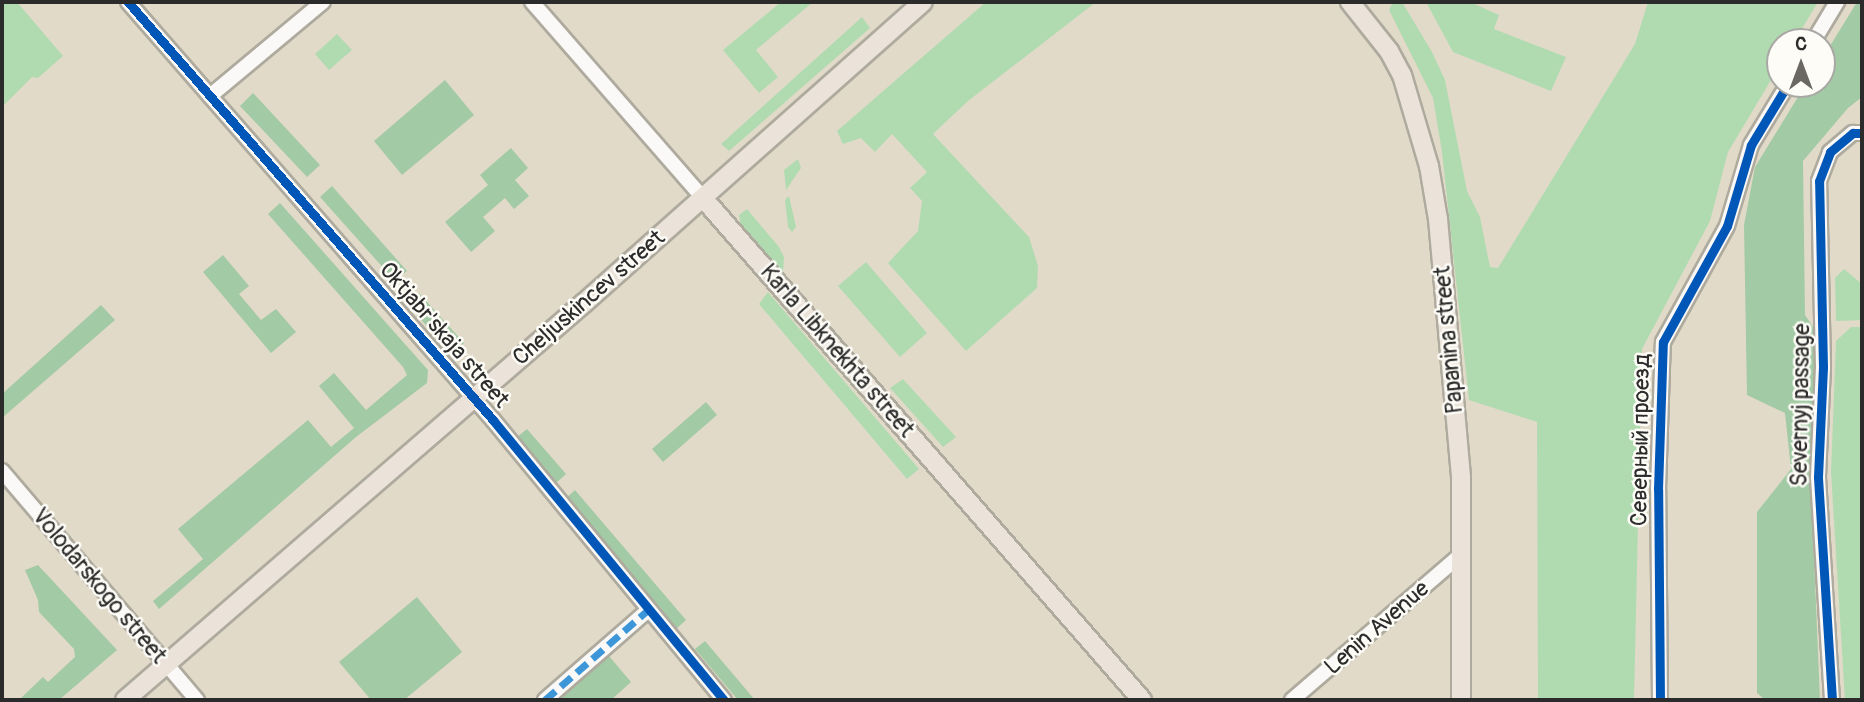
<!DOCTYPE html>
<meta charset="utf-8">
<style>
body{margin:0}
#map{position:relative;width:1864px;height:702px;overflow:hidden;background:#e2dac8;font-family:Pangolin,sans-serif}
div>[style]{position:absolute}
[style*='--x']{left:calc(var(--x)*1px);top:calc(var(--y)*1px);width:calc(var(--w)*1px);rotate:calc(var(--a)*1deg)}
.green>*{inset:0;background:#b0dbb1}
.forest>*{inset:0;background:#a2caa4}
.roads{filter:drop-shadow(2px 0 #aeaa9e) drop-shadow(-2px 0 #aeaa9e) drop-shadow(0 2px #aeaa9e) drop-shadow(0 -2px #aeaa9e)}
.minor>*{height:14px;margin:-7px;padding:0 7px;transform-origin:7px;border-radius:7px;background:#fbf9f7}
.major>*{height:18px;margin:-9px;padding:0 9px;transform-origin:9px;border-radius:9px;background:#ebe3da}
.quiet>*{height:7px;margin-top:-3.5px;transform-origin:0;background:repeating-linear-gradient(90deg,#3c96d7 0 14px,transparent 0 21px)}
.cycleway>*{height:9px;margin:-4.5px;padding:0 4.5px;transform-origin:4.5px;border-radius:4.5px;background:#0057b8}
span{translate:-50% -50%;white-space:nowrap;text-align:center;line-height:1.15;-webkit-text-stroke:5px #fdfcf7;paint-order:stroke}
.street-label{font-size:23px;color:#2b2b2b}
.frame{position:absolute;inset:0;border:4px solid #2b2b2b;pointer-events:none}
.north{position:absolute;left:1766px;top:28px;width:70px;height:70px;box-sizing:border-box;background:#fdfcf7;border:2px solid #a9a8a5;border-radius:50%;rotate:0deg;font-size:19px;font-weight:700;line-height:28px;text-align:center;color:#2b2b2b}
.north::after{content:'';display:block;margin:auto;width:24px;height:32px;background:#6b6862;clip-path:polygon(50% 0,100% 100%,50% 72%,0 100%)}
</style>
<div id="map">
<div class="green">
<div style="clip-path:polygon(2px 2px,17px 2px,63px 56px,38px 78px,32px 77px,2px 107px)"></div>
<div style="clip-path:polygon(781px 2px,813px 2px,756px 50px,778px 77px,759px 93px,723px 50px)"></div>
<div style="clip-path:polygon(986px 2px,1096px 2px,968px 101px,933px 134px,1029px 237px,1038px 266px,1037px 288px,966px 351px,888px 263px,918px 231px,922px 201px,910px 188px,927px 172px,892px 134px,875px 152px,861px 138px,843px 144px,837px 131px)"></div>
<div style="clip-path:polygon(1393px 2px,1402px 2px,1432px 52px,1445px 80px,1467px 191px,1480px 217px,1490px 267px,1498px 268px,1635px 44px,1648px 2px,1818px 2px,1794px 42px,1780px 42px,1780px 65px,1728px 152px,1710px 221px,1642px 349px,1634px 700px,1538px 700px,1537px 422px,1469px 400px,1442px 152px,1433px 98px,1389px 10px)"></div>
<div style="clip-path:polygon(1426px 2px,1470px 2px,1499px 15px,1494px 29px,1566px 57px,1551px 91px,1453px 52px)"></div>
<div style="clip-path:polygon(862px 17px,870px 28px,729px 151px,721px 144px)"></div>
<div style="clip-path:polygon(337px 34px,352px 50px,329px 70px,315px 54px)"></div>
<div style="clip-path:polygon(798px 159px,801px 168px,786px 190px,784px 170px)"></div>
<div style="clip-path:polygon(789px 196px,796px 227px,792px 232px,788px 227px,785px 200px)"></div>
<div style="clip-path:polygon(747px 209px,779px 247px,784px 257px,783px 273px,741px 227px,739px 215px)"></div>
<div style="clip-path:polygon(866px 262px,927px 333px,900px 357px,838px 286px)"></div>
<div style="clip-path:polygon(1844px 269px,1862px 284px,1862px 320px,1836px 321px,1835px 278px)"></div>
<div style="clip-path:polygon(768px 292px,919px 469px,907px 479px,759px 304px)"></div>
<div style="clip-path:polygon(1851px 327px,1862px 327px,1862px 700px,1845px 700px,1831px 472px,1836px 341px)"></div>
<div style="clip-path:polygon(903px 379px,956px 437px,943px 447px,890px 388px)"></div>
</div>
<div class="forest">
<div style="clip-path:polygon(1857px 2px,1862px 2px,1862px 97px,1848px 108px,1803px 161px,1805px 315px,1817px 333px,1810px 461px,1820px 700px,1765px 700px,1757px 693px,1757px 512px,1791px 469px,1785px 413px,1747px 395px,1744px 225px,1755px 167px,1806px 84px,1822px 84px,1822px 59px)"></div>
<div style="clip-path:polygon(445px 80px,474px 115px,402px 175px,374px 141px)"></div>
<div style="clip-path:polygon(253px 93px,320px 165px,307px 177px,240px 106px)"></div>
<div style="clip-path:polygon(511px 148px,528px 168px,515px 180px,529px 196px,514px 209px,505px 198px,483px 217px,495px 231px,471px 252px,445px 222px,488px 185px,480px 175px)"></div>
<div style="clip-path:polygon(332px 186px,407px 271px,395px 281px,320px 197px)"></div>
<div style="clip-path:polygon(280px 203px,428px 370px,427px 383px,356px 437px,159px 609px,153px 601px,203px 559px,178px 529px,308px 420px,331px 447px,354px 428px,319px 386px,334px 373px,366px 410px,407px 375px,403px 367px,268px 214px)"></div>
<div style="clip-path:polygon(223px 255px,249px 286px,239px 294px,261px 320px,276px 309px,296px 332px,271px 353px,203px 272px)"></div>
<div style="clip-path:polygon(419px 293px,464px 343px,452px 354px,407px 304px)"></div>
<div style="clip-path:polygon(101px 305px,115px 320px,2px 418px,2px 394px)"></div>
<div style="clip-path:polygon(706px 402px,717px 415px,663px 462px,652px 449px)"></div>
<div style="clip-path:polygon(527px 429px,566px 474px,555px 484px,516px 438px)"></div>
<div style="clip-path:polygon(575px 490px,686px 620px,676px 629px,565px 499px)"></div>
<div style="clip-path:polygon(38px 565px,117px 650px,59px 700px,20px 699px,43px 677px,48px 682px,75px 657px,74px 649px,39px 612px,38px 600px,25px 570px)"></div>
<div style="clip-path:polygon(417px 597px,462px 652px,404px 700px,371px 700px,339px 662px)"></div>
<div style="clip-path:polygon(705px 641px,755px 700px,738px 700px,695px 649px)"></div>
<div style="clip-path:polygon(609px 656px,631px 682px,611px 700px,559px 700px)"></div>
</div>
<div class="roads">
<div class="minor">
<div style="--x:128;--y:2;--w:555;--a:48.87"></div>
<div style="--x:493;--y:420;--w:363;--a:50.5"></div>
<div style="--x:532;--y:2;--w:260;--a:48.9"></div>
<div style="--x:1813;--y:42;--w:47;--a:-59"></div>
<div style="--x:210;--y:96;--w:147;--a:-39.8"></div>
<div style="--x:2;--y:471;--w:301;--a:49.6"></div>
<div style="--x:545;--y:700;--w:137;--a:-41.1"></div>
<div style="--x:1292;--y:700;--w:224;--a:-40.7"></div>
<div style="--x:1660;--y:700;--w:211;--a:-90.5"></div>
<div style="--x:1658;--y:489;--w:147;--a:-88.1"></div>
<div style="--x:1663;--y:342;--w:132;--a:-61.1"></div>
<div style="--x:1727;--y:226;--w:84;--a:-73.5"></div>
<div style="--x:1751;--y:145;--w:71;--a:-58.8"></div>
<div style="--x:1832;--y:700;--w:223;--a:-93.6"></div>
<div style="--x:1818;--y:477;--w:110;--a:-87.4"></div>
<div style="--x:1823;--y:367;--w:186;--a:-91.2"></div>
<div style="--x:1819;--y:181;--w:31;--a:-69"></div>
<div style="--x:1830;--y:152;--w:30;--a:-40"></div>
<div style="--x:1853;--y:133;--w:9;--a:0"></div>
</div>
<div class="major">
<div style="--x:1350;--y:2;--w:63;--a:51.5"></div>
<div style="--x:1389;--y:51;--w:27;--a:62"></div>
<div style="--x:1402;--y:75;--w:95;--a:73.5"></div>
<div style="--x:1429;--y:166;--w:54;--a:80.4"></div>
<div style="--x:1438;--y:219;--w:260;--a:84.9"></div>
<div style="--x:1461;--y:478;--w:222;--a:90"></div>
<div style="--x:703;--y:198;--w:667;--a:48.83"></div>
<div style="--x:125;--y:700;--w:607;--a:-40.86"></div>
<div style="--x:584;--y:303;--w:453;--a:-41.6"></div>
</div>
</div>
<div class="quiet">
<div style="--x:545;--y:700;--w:137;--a:-41.1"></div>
</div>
<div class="cycleway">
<div style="--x:128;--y:2;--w:555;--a:48.87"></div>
<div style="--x:493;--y:420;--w:363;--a:50.5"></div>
<div style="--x:1660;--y:700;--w:211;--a:-90.5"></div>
<div style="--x:1658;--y:489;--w:147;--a:-88.1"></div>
<div style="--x:1663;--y:342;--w:132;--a:-61.1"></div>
<div style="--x:1727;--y:226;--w:84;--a:-73.5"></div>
<div style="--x:1751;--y:145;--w:71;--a:-58.8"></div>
<div style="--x:1832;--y:700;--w:223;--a:-93.6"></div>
<div style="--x:1818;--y:477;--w:110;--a:-87.4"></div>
<div style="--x:1823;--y:367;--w:186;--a:-91.2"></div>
<div style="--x:1819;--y:181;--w:31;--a:-69"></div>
<div style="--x:1830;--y:152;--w:30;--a:-40"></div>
<div style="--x:1853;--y:133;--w:9;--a:0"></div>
</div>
<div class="street-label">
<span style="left:589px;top:298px;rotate:-41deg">Cheljuskincev street</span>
<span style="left:444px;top:335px;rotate:49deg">Oktjabr'skaja street</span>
<span style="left:1449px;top:340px;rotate:-95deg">Papanina street</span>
<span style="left:837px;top:351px;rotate:49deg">Karla Libknekhta street</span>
<span style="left:1801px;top:405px;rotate:-89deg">Severnyj passage</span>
<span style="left:1641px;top:440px;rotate:-89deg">Северный проезд</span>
<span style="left:99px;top:586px;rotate:50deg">Volodarskogo street</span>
<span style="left:1377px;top:628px;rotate:-41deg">Lenin Avenue</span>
</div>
<div class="frame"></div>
<div class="north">С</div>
</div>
